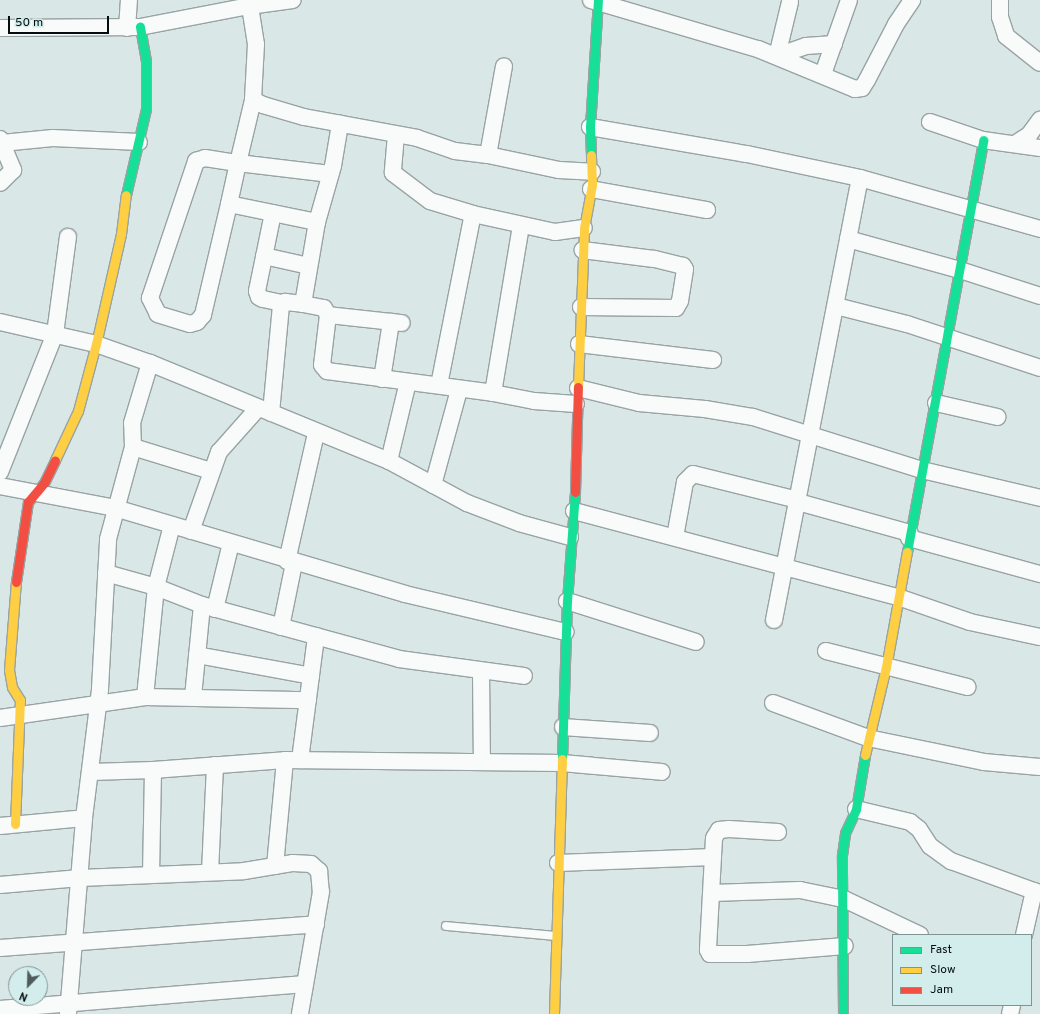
<!DOCTYPE html>
<style>
body{margin:0}
#map{position:relative;width:1040px;height:1014px;overflow:hidden;background:#d9e7e7;font-family:Overpass,sans-serif}
div>[style]{position:absolute}
[style*='--x']{left:calc(var(--x)*1px);top:calc(var(--y)*1px);width:calc(var(--w)*1px);rotate:calc(var(--a)*1deg)}
.roads{filter:drop-shadow(1px 0 #99a3a3) drop-shadow(-1px 0 #99a3a3) drop-shadow(0 1px #99a3a3) drop-shadow(0 -1px #99a3a3)}
.lane>*{height:8px;margin:-4px;padding:0 4px;transform-origin:4px;border-radius:4px;background:#f9fbfb}
.street>*{height:16px;margin:-8px;padding:0 8px;transform-origin:8px;border-radius:8px;background:#f9fbfb}
.fast>*{height:9px;margin:-4.5px;padding:0 4.5px;transform-origin:4.5px;border-radius:4.5px;background:#16e098}
.slow>*{height:9px;margin:-4.5px;padding:0 4.5px;transform-origin:4.5px;border-radius:4.5px;background:#ffcf43}
.jam>*{height:9px;margin:-4.5px;padding:0 4.5px;transform-origin:4.5px;border-radius:4.5px;background:#f24e42}
span{translate:-50% -50%;white-space:nowrap;text-align:center;line-height:1.15;-webkit-text-stroke:4px #d3eded;paint-order:stroke}
.legend{position:absolute;left:892px;top:934px;width:140px;height:72px;box-sizing:border-box;background:#d3eded;border:1px solid #819494;margin:0;padding:5px 7px;list-style:none;font-size:12px;color:#050e0e}
.legend li{display:flex;align-items:center;gap:8px;height:20px}
.legend b{width:20px;border:1px solid #819494}
.north{position:absolute;left:8px;top:966px;width:40px;height:40px;box-sizing:border-box;background:#d3eded;border:1px solid #819494;border-radius:50%;rotate:203deg;font-size:11px;font-weight:700;line-height:16px;text-align:center;color:#050e0e}
.north::after{content:'';display:block;margin:auto;width:14px;height:18px;background:#4f5a5a;clip-path:polygon(50% 0,100% 100%,50% 72%,0 100%)}
.scale{position:absolute;left:8px;top:16px;width:101px;height:18px;box-sizing:border-box;border:2px solid #050e0e;border-top:0;padding-left:5px;font-size:12px;line-height:14px;white-space:nowrap;color:#050e0e;-webkit-text-stroke:3px #d3eded;paint-order:stroke}
</style>
<div id="map">
<div class="roads">
<div class="lane">
<div style="--x:446;--y:926;--w:109;--a:5.2"></div>
</div>
<div class="street">
<div style="--x:249;--y:0;--w:45;--a:81"></div>
<div style="--x:256;--y:44;--w:56;--a:93.1"></div>
<div style="--x:253;--y:100;--w:11;--a:27"></div>
<div style="--x:263;--y:105;--w:43;--a:16.3"></div>
<div style="--x:304;--y:117;--w:115;--a:10.5"></div>
<div style="--x:417;--y:138;--w:40;--a:18.9"></div>
<div style="--x:455;--y:151;--w:33;--a:7"></div>
<div style="--x:488;--y:155;--w:73;--a:11.9"></div>
<div style="--x:559;--y:170;--w:33;--a:3"></div>
<div style="--x:591;--y:0;--w:174;--a:16.4"></div>
<div style="--x:758;--y:49;--w:105;--a:22.4"></div>
<div style="--x:855;--y:89;--w:7;--a:-8"></div>
<div style="--x:862;--y:88;--w:9;--a:-58"></div>
<div style="--x:867;--y:80;--w:63;--a:-62.6"></div>
<div style="--x:896;--y:24;--w:29;--a:-56"></div>
<div style="--x:1000;--y:0;--w:17;--a:90"></div>
<div style="--x:1000;--y:17;--w:20;--a:72"></div>
<div style="--x:1006;--y:36;--w:43;--a:38.5"></div>
<div style="--x:0;--y:28;--w:140;--a:-0.4"></div>
<div style="--x:140;--y:27;--w:111;--a:-10.9"></div>
<div style="--x:249;--y:6;--w:44;--a:-7.8"></div>
<div style="--x:127;--y:28;--w:28;--a:-86"></div>
<div style="--x:777;--y:56;--w:31;--a:-19"></div>
<div style="--x:806;--y:46;--w:28;--a:-4"></div>
<div style="--x:777;--y:56;--w:56;--a:-76.5"></div>
<div style="--x:823;--y:74;--w:78;--a:-70.6"></div>
<div style="--x:253;--y:100;--w:65;--a:103.4"></div>
<div style="--x:238;--y:163;--w:42;--a:102.4"></div>
<div style="--x:229;--y:204;--w:114;--a:103.2"></div>
<div style="--x:203;--y:315;--w:9;--a:131"></div>
<div style="--x:197;--y:322;--w:7;--a:164"></div>
<div style="--x:190;--y:324;--w:34;--a:-163"></div>
<div style="--x:158;--y:314;--w:18;--a:-117"></div>
<div style="--x:150;--y:298;--w:145;--a:-71.4"></div>
<div style="--x:196;--y:161;--w:9;--a:-18"></div>
<div style="--x:205;--y:158;--w:33;--a:9"></div>
<div style="--x:238;--y:163;--w:93;--a:6.8"></div>
<div style="--x:930;--y:122;--w:56;--a:18.8"></div>
<div style="--x:983;--y:140;--w:58;--a:8"></div>
<div style="--x:590;--y:127;--w:159;--a:9.8"></div>
<div style="--x:747;--y:154;--w:116;--a:12"></div>
<div style="--x:860;--y:178;--w:187;--a:15.8"></div>
<div style="--x:396;--y:135;--w:38;--a:95"></div>
<div style="--x:393;--y:173;--w:46;--a:37.1"></div>
<div style="--x:430;--y:201;--w:45;--a:16.8"></div>
<div style="--x:473;--y:214;--w:84;--a:12.4"></div>
<div style="--x:555;--y:232;--w:29;--a:-8"></div>
<div style="--x:0;--y:139;--w:34;--a:67"></div>
<div style="--x:13;--y:170;--w:18;--a:135"></div>
<div style="--x:2;--y:143;--w:51;--a:-5.6"></div>
<div style="--x:53;--y:138;--w:86;--a:2.7"></div>
<div style="--x:1015;--y:144;--w:17;--a:-33"></div>
<div style="--x:1029;--y:135;--w:19;--a:-54"></div>
<div style="--x:488;--y:155;--w:90;--a:-79.8"></div>
<div style="--x:591;--y:189;--w:118;--a:10.3"></div>
<div style="--x:229;--y:204;--w:90;--a:11.6"></div>
<div style="--x:273;--y:213;--w:80;--a:101.6"></div>
<div style="--x:257;--y:291;--w:6;--a:72"></div>
<div style="--x:259;--y:297;--w:4;--a:27"></div>
<div style="--x:263;--y:299;--w:19;--a:12"></div>
<div style="--x:848;--y:239;--w:116;--a:15.5"></div>
<div style="--x:960;--y:270;--w:84;--a:18"></div>
<div style="--x:264;--y:256;--w:46;--a:12.5"></div>
<div style="--x:303;--y:304;--w:21;--a:11"></div>
<div style="--x:324;--y:308;--w:8;--a:60"></div>
<div style="--x:328;--y:315;--w:50;--a:96.8"></div>
<div style="--x:322;--y:365;--w:8;--a:50"></div>
<div style="--x:327;--y:371;--w:167;--a:7.5"></div>
<div style="--x:493;--y:393;--w:42;--a:11"></div>
<div style="--x:534;--y:401;--w:42;--a:4.1"></div>
<div style="--x:836;--y:306;--w:73;--a:14.2"></div>
<div style="--x:907;--y:324;--w:140;--a:18.3"></div>
<div style="--x:581;--y:307;--w:95;--a:0.6"></div>
<div style="--x:676;--y:308;--w:8;--a:-60"></div>
<div style="--x:680;--y:301;--w:32;--a:-81"></div>
<div style="--x:685;--y:269;--w:4;--a:-124"></div>
<div style="--x:683;--y:266;--w:30;--a:-166"></div>
<div style="--x:654;--y:259;--w:72;--a:-172.8"></div>
<div style="--x:328;--y:315;--w:74;--a:6.2"></div>
<div style="--x:0;--y:322;--w:98;--a:12.9"></div>
<div style="--x:96;--y:344;--w:57;--a:19.4"></div>
<div style="--x:150;--y:363;--w:258;--a:22.3"></div>
<div style="--x:389;--y:461;--w:89;--a:28.3"></div>
<div style="--x:467;--y:503;--w:56;--a:21"></div>
<div style="--x:519;--y:523;--w:53;--a:15.4"></div>
<div style="--x:579;--y:344;--w:135;--a:6.8"></div>
<div style="--x:382;--y:379;--w:58;--a:-81"></div>
<div style="--x:439;--y:385;--w:174;--a:-78.8"></div>
<div style="--x:578;--y:388;--w:63;--a:13.8"></div>
<div style="--x:639;--y:403;--w:66;--a:5.2"></div>
<div style="--x:705;--y:409;--w:49;--a:9.5"></div>
<div style="--x:753;--y:417;--w:177;--a:17.4"></div>
<div style="--x:922;--y:470;--w:121;--a:13.3"></div>
<div style="--x:493;--y:393;--w:170;--a:-80.5"></div>
<div style="--x:936;--y:403;--w:63;--a:12.9"></div>
<div style="--x:271;--y:413;--w:107;--a:-84.7"></div>
<div style="--x:281;--y:306;--w:6;--a:-45"></div>
<div style="--x:285;--y:302;--w:18;--a:6"></div>
<div style="--x:303;--y:304;--w:83;--a:-80.3"></div>
<div style="--x:317;--y:222;--w:58;--a:-74.1"></div>
<div style="--x:333;--y:166;--w:43;--a:-80.5"></div>
<div style="--x:133;--y:447;--w:82;--a:17.1"></div>
<div style="--x:389;--y:461;--w:81;--a:-76.5"></div>
<div style="--x:0;--y:472;--w:149;--a:-68.3"></div>
<div style="--x:55;--y:334;--w:98;--a:-82.4"></div>
<div style="--x:433;--y:485;--w:98;--a:-74.7"></div>
<div style="--x:0;--y:486;--w:117;--a:10.8"></div>
<div style="--x:115;--y:508;--w:302;--a:16.5"></div>
<div style="--x:405;--y:594;--w:165;--a:13.3"></div>
<div style="--x:798;--y:502;--w:116;--a:15.5"></div>
<div style="--x:574;--y:511;--w:335;--a:14.9"></div>
<div style="--x:898;--y:597;--w:76;--a:19.1"></div>
<div style="--x:970;--y:622;--w:72;--a:12.1"></div>
<div style="--x:191;--y:531;--w:84;--a:-70.5"></div>
<div style="--x:219;--y:452;--w:59;--a:-48.4"></div>
<div style="--x:675;--y:537;--w:56;--a:-79.7"></div>
<div style="--x:685;--y:482;--w:11;--a:-45"></div>
<div style="--x:693;--y:474;--w:108;--a:13.9"></div>
<div style="--x:909;--y:538;--w:136;--a:15.4"></div>
<div style="--x:287;--y:561;--w:131;--a:-77.2"></div>
<div style="--x:106;--y:573;--w:52;--a:15.6"></div>
<div style="--x:156;--y:587;--w:49;--a:21.4"></div>
<div style="--x:202;--y:605;--w:204;--a:15.3"></div>
<div style="--x:399;--y:659;--w:126;--a:7.7"></div>
<div style="--x:567;--y:601;--w:135;--a:17.6"></div>
<div style="--x:215;--y:609;--w:68;--a:-76.4"></div>
<div style="--x:774;--y:620;--w:450;--a:-79"></div>
<div style="--x:281;--y:627;--w:65;--a:-78.5"></div>
<div style="--x:826;--y:651;--w:146;--a:14.3"></div>
<div style="--x:197;--y:655;--w:116;--a:10.4"></div>
<div style="--x:481;--y:672;--w:90;--a:89.4"></div>
<div style="--x:145;--y:697;--w:111;--a:-84.3"></div>
<div style="--x:156;--y:587;--w:64;--a:-75.5"></div>
<div style="--x:193;--y:697;--w:92;--a:-84.4"></div>
<div style="--x:773;--y:703;--w:101;--a:20.2"></div>
<div style="--x:868;--y:738;--w:118;--a:11.7"></div>
<div style="--x:984;--y:762;--w:56;--a:5.1"></div>
<div style="--x:0;--y:718;--w:147;--a:-8.2"></div>
<div style="--x:145;--y:697;--w:163;--a:1.1"></div>
<div style="--x:563;--y:727;--w:87;--a:3.9"></div>
<div style="--x:300;--y:760;--w:125;--a:-82.6"></div>
<div style="--x:91;--y:772;--w:62;--a:-1.8"></div>
<div style="--x:153;--y:770;--w:132;--a:-4.3"></div>
<div style="--x:285;--y:760;--w:277;--a:0.6"></div>
<div style="--x:562;--y:763;--w:100;--a:5.1"></div>
<div style="--x:856;--y:809;--w:56;--a:13.5"></div>
<div style="--x:910;--y:822;--w:11;--a:38"></div>
<div style="--x:919;--y:829;--w:20;--a:57"></div>
<div style="--x:930;--y:846;--w:26;--a:36"></div>
<div style="--x:951;--y:861;--w:88;--a:19.9"></div>
<div style="--x:0;--y:826;--w:84;--a:-5.4"></div>
<div style="--x:778;--y:832;--w:49;--a:-176.5"></div>
<div style="--x:729;--y:829;--w:10;--a:174"></div>
<div style="--x:719;--y:830;--w:9;--a:122"></div>
<div style="--x:714;--y:838;--w:112;--a:93.1"></div>
<div style="--x:708;--y:950;--w:4;--a:63"></div>
<div style="--x:710;--y:954;--w:37;--a:0"></div>
<div style="--x:747;--y:954;--w:98;--a:-4.7"></div>
<div style="--x:558;--y:863;--w:155;--a:-2.2"></div>
<div style="--x:275;--y:866;--w:106;--a:-84.6"></div>
<div style="--x:210;--y:872;--w:107;--a:-87.3"></div>
<div style="--x:151;--y:875;--w:105;--a:-88.9"></div>
<div style="--x:0;--y:885;--w:80;--a:-5"></div>
<div style="--x:80;--y:878;--w:164;--a:-2.4"></div>
<div style="--x:244;--y:871;--w:50;--a:-9.3"></div>
<div style="--x:293;--y:863;--w:18;--a:3"></div>
<div style="--x:311;--y:864;--w:11;--a:41"></div>
<div style="--x:319;--y:871;--w:21;--a:85"></div>
<div style="--x:321;--y:892;--w:124;--a:99.8"></div>
<div style="--x:712;--y:893;--w:88;--a:-2"></div>
<div style="--x:800;--y:890;--w:45;--a:11.6"></div>
<div style="--x:844;--y:899;--w:84;--a:25.3"></div>
<div style="--x:1024;--y:935;--w:45;--a:-77.2"></div>
<div style="--x:1034;--y:891;--w:6;--a:18"></div>
<div style="--x:0;--y:948;--w:317;--a:-4.3"></div>
<div style="--x:0;--y:1009;--w:306;--a:-4.7"></div>
<div style="--x:68;--y:1014;--w:197;--a:-85.3"></div>
<div style="--x:84;--y:818;--w:130;--a:-82.9"></div>
<div style="--x:100;--y:689;--w:150;--a:-86.9"></div>
<div style="--x:108;--y:539;--w:95;--a:-74.8"></div>
<div style="--x:133;--y:447;--w:24;--a:-92"></div>
<div style="--x:132;--y:423;--w:63;--a:-73.3"></div>
<div style="--x:1010;--y:1014;--w:9;--a:-77"></div>
</div>
<div class="fast">
<div style="--x:591;--y:155;--w:28;--a:-92"></div>
<div style="--x:590;--y:127;--w:127;--a:-86.4"></div>
<div style="--x:126;--y:195;--w:88;--a:-76.9"></div>
<div style="--x:146;--y:109;--w:48;--a:-90"></div>
<div style="--x:146;--y:61;--w:35;--a:-100"></div>
<div style="--x:907;--y:552;--w:419;--a:-79.5"></div>
<div style="--x:562;--y:759;--w:158;--a:-88.2"></div>
<div style="--x:567;--y:601;--w:109;--a:-85.8"></div>
<div style="--x:843;--y:1014;--w:159;--a:-90.4"></div>
<div style="--x:842;--y:855;--w:22;--a:-82"></div>
<div style="--x:845;--y:833;--w:26;--a:-65"></div>
<div style="--x:856;--y:809;--w:55;--a:-80.5"></div>
</div>
<div class="slow">
<div style="--x:578;--y:387;--w:159;--a:-87.8"></div>
<div style="--x:584;--y:228;--w:44;--a:-79.5"></div>
<div style="--x:592;--y:185;--w:30;--a:-92"></div>
<div style="--x:55;--y:460;--w:54;--a:-64.9"></div>
<div style="--x:78;--y:411;--w:69;--a:-75"></div>
<div style="--x:96;--y:344;--w:113;--a:-77.2"></div>
<div style="--x:121;--y:234;--w:39;--a:-83"></div>
<div style="--x:865;--y:755;--w:90;--a:-76.6"></div>
<div style="--x:886;--y:667;--w:117;--a:-79.7"></div>
<div style="--x:15;--y:824;--w:124;--a:-87.7"></div>
<div style="--x:20;--y:700;--w:15;--a:-122"></div>
<div style="--x:12;--y:687;--w:17;--a:-100"></div>
<div style="--x:9;--y:670;--w:88;--a:-85.5"></div>
<div style="--x:554;--y:1014;--w:255;--a:-88.2"></div>
</div>
<div class="jam">
<div style="--x:575;--y:492;--w:105;--a:-88.4"></div>
<div style="--x:16;--y:582;--w:81;--a:-81.5"></div>
<div style="--x:28;--y:502;--w:25;--a:-50"></div>
<div style="--x:44;--y:483;--w:25;--a:-64"></div>
</div>
</div>
<ul class="legend">
<li><b style="height:5px;background:#16e098"></b>Fast</li>
<li><b style="height:5px;background:#ffcf43"></b>Slow</li>
<li><b style="height:5px;background:#f24e42"></b>Jam</li>
</ul>
<div class="north">N</div>
<div class="scale">50 m</div>
</div>
